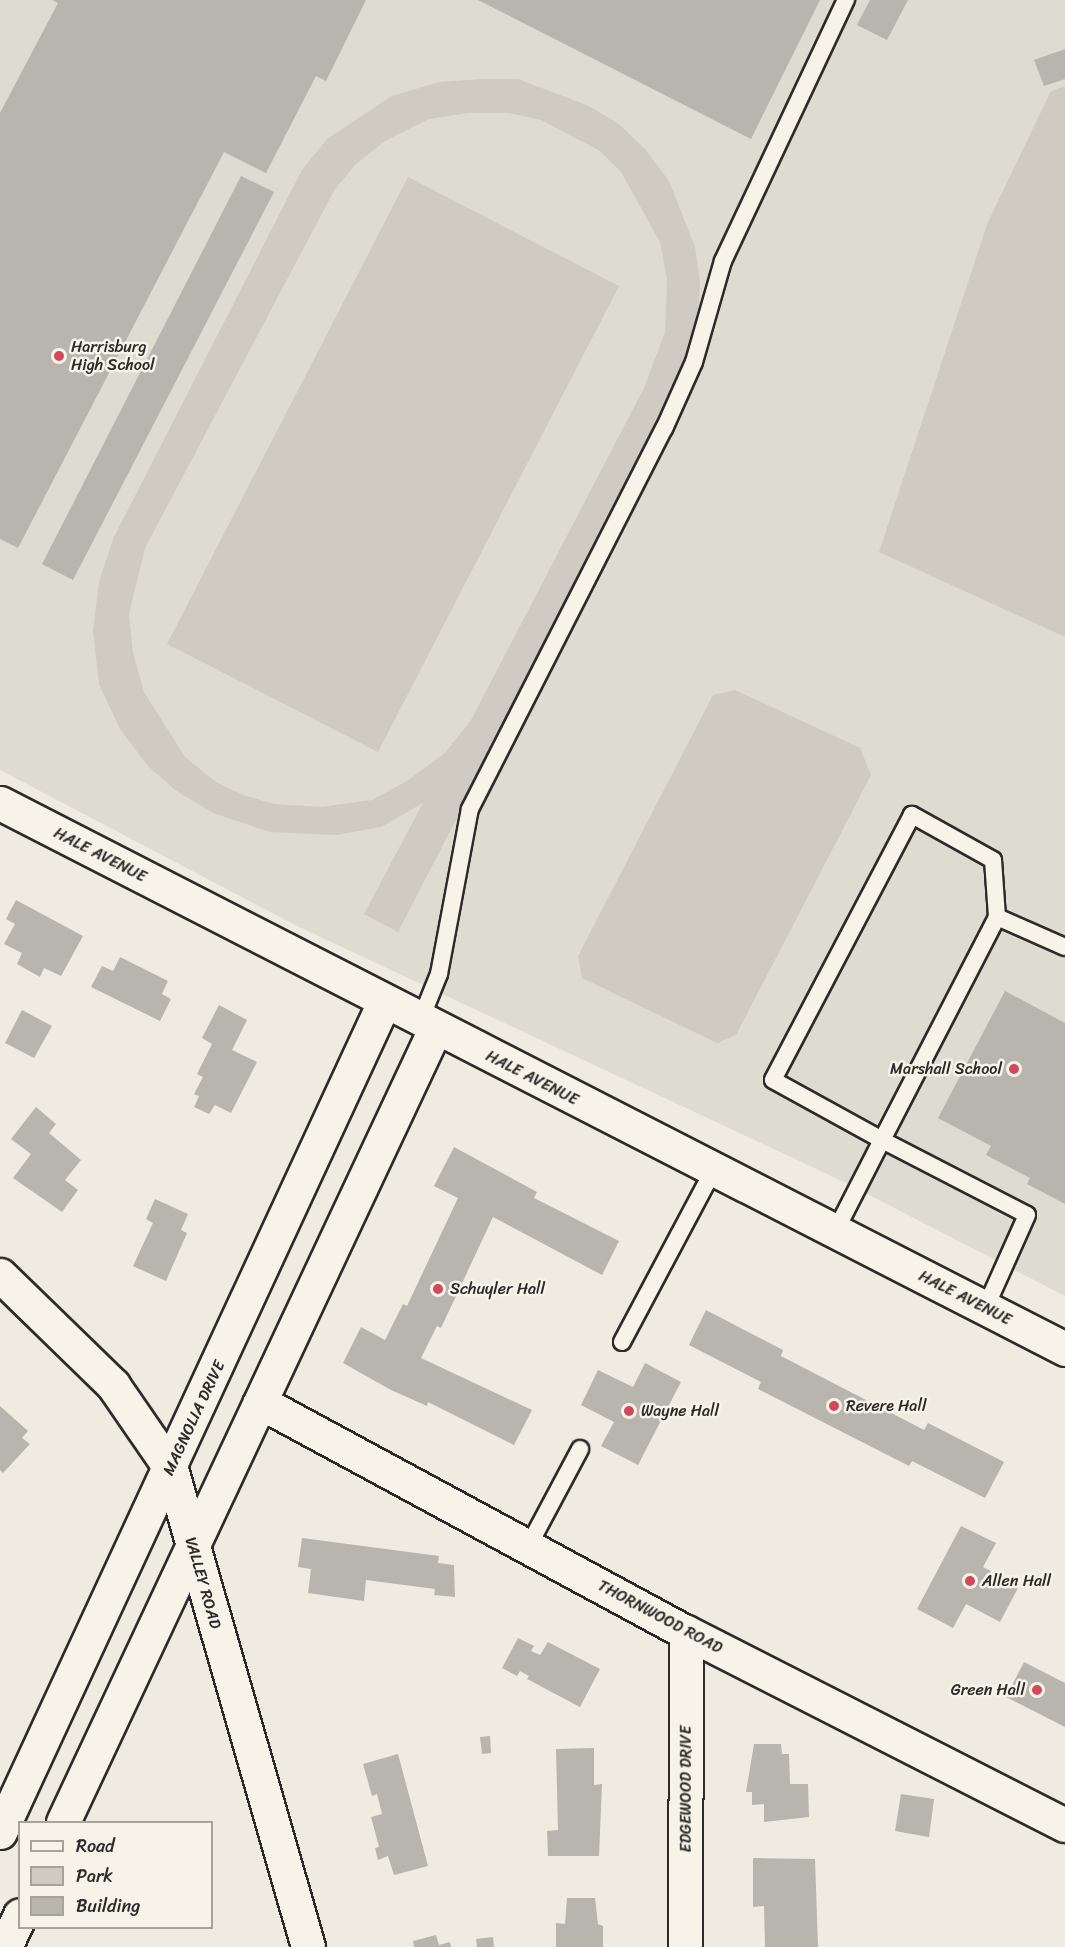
<!DOCTYPE html>
<style>
body{margin:0}
#map{position:relative;width:1065px;height:1947px;overflow:hidden;background:#efebe0;font-family:Sriracha,sans-serif}
div>[style]{position:absolute}
[style*='--x']{left:calc(var(--x)*1px);top:calc(var(--y)*1px);width:calc(var(--w)*1px);rotate:calc(var(--a)*1deg)}
.built>*{inset:0;background:#dedbd1}
.green>*{inset:0;background:#cfcbc2}
.building>*{inset:0;background:#b8b5ae}
.roads{filter:drop-shadow(2px 0 #2b2b2b) drop-shadow(-2px 0 #2b2b2b) drop-shadow(0 2px #2b2b2b) drop-shadow(0 -2px #2b2b2b)}
.lane>*{height:16px;margin:-8px;padding:0 8px;transform-origin:8px;border-radius:8px;background:#f7f3e8}
.street>*{height:33px;margin:-16.5px;padding:0 16.5px;transform-origin:16.5px;border-radius:16.5px;background:#f7f3e8}
.dots>*{width:16px;height:16px;translate:-50% -50%;box-sizing:border-box;border:3px solid #f7f3e8;border-radius:50%}
span{translate:-50% -50%;white-space:nowrap;text-align:center;line-height:1.15;-webkit-text-stroke:5px #f7f3e8;paint-order:stroke}
.poi-label{font-size:16px;color:#2b2b2b}
.left{translate:0 -50%;text-align:left}
.right{translate:-100% -50%;text-align:right}
.street-label{font-size:16px;color:#2b2b2b}
.legend{position:absolute;left:18px;top:1821px;width:195px;height:108px;box-sizing:border-box;background:#f7f3e8;border:2px solid #a5a39c;margin:0;padding:8px 10px;list-style:none;font-size:18px;color:#2b2b2b}
.legend li{display:flex;align-items:center;gap:12px;height:30px}
.legend b{width:30px;border:2px solid #a5a39c}
</style>
<div id="map">
<div class="built">
<div style="clip-path:polygon(0 0,1065px 0,1065px 1296px,844px 1182px,297px 926px,0 770px)"></div>
</div>
<div class="green">
<div style="clip-path:polygon(evenodd,481px 79px,518px 79px,589px 106px,619px 124px,645px 149px,669px 181px,695px 247px,700px 281px,698px 332px,690px 367px,398px 932px,364px 914px,423px 803px,381px 827px,336px 835px,270px 832px,213px 813px,175px 790px,147px 765px,120px 729px,99px 684px,93px 631px,99px 582px,114px 537px,302px 170px,327px 139px,392px 96px,439px 82px,481px 79px,468px 113px,509px 113px,541px 120px,600px 151px,621px 172px,660px 242px,667px 279px,665px 332px,644px 388px,471px 720px,445px 753px,407px 781px,372px 800px,321px 807px,274px 804px,243px 795px,216px 782px,185px 757px,144px 692px,133px 653px,129px 614px,145px 548px,335px 189px,355px 165px,385px 141px,429px 119px,468px 113px)"></div>
<div style="clip-path:polygon(1065px 86px,1065px 637px,879px 552px,988px 222px,1051px 91px)"></div>
<div style="clip-path:polygon(408px 177px,619px 286px,378px 752px,167px 644px)"></div>
<div style="clip-path:polygon(735px 690px,860px 748px,871px 775px,736px 1035px,717px 1043px,582px 978px,578px 956px,713px 695px)"></div>
</div>
<div class="building">
<div style="clip-path:polygon(52px 0,366px 0,326px 81px,316px 76px,266px 173px,224px 152px,18px 548px,0 539px,0 113px,58px 3px)"></div>
<div style="clip-path:polygon(478px 0,820px 0,751px 139px)"></div>
<div style="clip-path:polygon(870px 0,908px 0,887px 40px,857px 25px)"></div>
<div style="clip-path:polygon(1065px 49px,1065px 79px,1044px 86px,1034px 60px)"></div>
<div style="clip-path:polygon(241px 176px,274px 192px,73px 580px,42px 564px)"></div>
<div style="clip-path:polygon(16px 900px,83px 936px,61px 976px,44px 968px,40px 977px,17px 964px,22px 953px,4px 944px,15px 924px,6px 919px)"></div>
<div style="clip-path:polygon(120px 957px,168px 981px,162px 994px,171px 999px,160px 1021px,91px 987px,102px 966px,113px 971px)"></div>
<div style="clip-path:polygon(1005px 991px,1065px 1023px,1065px 1204px,1027px 1184px,1030px 1178px,986px 1155px,991px 1146px,938px 1118px)"></div>
<div style="clip-path:polygon(219px 1005px,247px 1020px,232px 1050px,257px 1062px,231px 1113px,215px 1105px,209px 1114px,194px 1107px,199px 1096px,194px 1094px,203px 1077px,197px 1074px,212px 1044px,202px 1038px)"></div>
<div style="clip-path:polygon(22px 1010px,52px 1026px,34px 1058px,5px 1043px)"></div>
<div style="clip-path:polygon(36px 1107px,56px 1124px,49px 1133px,81px 1160px,65px 1180px,78px 1190px,62px 1212px,13px 1178px,31px 1154px,11px 1139px)"></div>
<div style="clip-path:polygon(454px 1147px,537px 1192px,534px 1198px,619px 1241px,602px 1275px,493px 1217px,441px 1328px,437px 1326px,421px 1358px,532px 1410px,514px 1445px,428px 1402px,427px 1406px,391px 1390px,343px 1363px,361px 1327px,385px 1340px,403px 1304px,407px 1306px,458px 1198px,434px 1186px)"></div>
<div style="clip-path:polygon(155px 1199px,188px 1214px,181px 1230px,187px 1233px,166px 1281px,133px 1266px,153px 1223px,146px 1219px)"></div>
<div style="clip-path:polygon(706px 1310px,783px 1350px,781px 1356px,924px 1430px,928px 1423px,1004px 1462px,985px 1498px,912px 1461px,909px 1466px,758px 1389px,761px 1382px,689px 1345px)"></div>
<div style="clip-path:polygon(645px 1363px,681px 1382px,638px 1465px,601px 1446px,614px 1422px,581px 1405px,598px 1370px,633px 1387px)"></div>
<div style="clip-path:polygon(0 1406px,28px 1431px,22px 1438px,30px 1444px,3px 1473px,0 1470px)"></div>
<div style="clip-path:polygon(961px 1526px,996px 1543px,983px 1567px,1019px 1586px,1000px 1622px,966px 1604px,953px 1628px,917px 1609px)"></div>
<div style="clip-path:polygon(302px 1538px,439px 1556px,438px 1563px,454px 1565px,455px 1597px,434px 1595px,435px 1589px,366px 1580px,364px 1601px,308px 1593px,311px 1569px,298px 1567px)"></div>
<div style="clip-path:polygon(518px 1638px,534px 1646px,531px 1651px,540px 1655px,548px 1642px,600px 1669px,580px 1707px,527px 1679px,529px 1676px,520px 1671px,517px 1676px,502px 1668px)"></div>
<div style="clip-path:polygon(1024px 1662px,1065px 1683px,1065px 1727px,1006px 1697px)"></div>
<div style="clip-path:polygon(490px 1736px,491px 1753px,482px 1754px,480px 1737px)"></div>
<div style="clip-path:polygon(754px 1744px,781px 1744px,782px 1754px,789px 1754px,790px 1784px,808px 1784px,809px 1817px,764px 1822px,764px 1804px,752px 1805px,752px 1792px,746px 1792px)"></div>
<div style="clip-path:polygon(594px 1748px,594px 1785px,602px 1784px,599px 1856px,548px 1856px,547px 1831px,558px 1830px,556px 1749px)"></div>
<div style="clip-path:polygon(398px 1754px,428px 1866px,394px 1875px,388px 1856px,378px 1860px,375px 1848px,379px 1847px,371px 1817px,382px 1814px,377px 1794px,372px 1796px,363px 1764px)"></div>
<div style="clip-path:polygon(901px 1794px,934px 1799px,929px 1837px,895px 1831px)"></div>
<div style="clip-path:polygon(753px 1858px,815px 1859px,818px 1947px,765px 1947px,764px 1906px,753px 1907px)"></div>
<div style="clip-path:polygon(567px 1898px,595px 1898px,598px 1924px,603px 1926px,603px 1947px,556px 1947px,556px 1923px,565px 1924px)"></div>
<div style="clip-path:polygon(436px 1935px,439px 1945px,450px 1942px,451px 1947px,414px 1947px,413px 1941px)"></div>
<div style="clip-path:polygon(493px 1937px,494px 1947px,477px 1947px,476px 1939px)"></div>
</div>
<div class="roads">
<div class="lane">
<div style="--x:997;--y:917;--w:74;--a:23.8"></div>
<div style="--x:420;--y:1021;--w:51;--a:-68"></div>
<div style="--x:439;--y:974;--w:168;--a:-79.4"></div>
<div style="--x:470;--y:809;--w:427;--a:-63"></div>
<div style="--x:664;--y:429;--w:73;--a:-65.9"></div>
<div style="--x:694;--y:362;--w:105;--a:-74"></div>
<div style="--x:723;--y:261;--w:289;--a:-64.8"></div>
<div style="--x:835;--y:1232;--w:103;--a:-62.9"></div>
<div style="--x:882;--y:1140;--w:251;--a:-62.7"></div>
<div style="--x:997;--y:917;--w:57;--a:-94"></div>
<div style="--x:993;--y:860;--w:93;--a:-150.9"></div>
<div style="--x:912;--y:815;--w:299;--a:117.7"></div>
<div style="--x:773;--y:1080;--w:124;--a:28.8"></div>
<div style="--x:882;--y:1140;--w:163;--a:27.3"></div>
<div style="--x:1027;--y:1215;--w:103;--a:114.1"></div>
<div style="--x:622;--y:1342;--w:194;--a:-62"></div>
<div style="--x:528;--y:1547;--w:111;--a:-62"></div>
</div>
<div class="street">
<div style="--x:0;--y:803;--w:1197;--a:27.14"></div>
<div style="--x:0;--y:1275;--w:158;--a:44.2"></div>
<div style="--x:113;--y:1385;--w:102;--a:55.4"></div>
<div style="--x:171;--y:1469;--w:497;--a:74"></div>
<div style="--x:260;--y:1402;--w:484;--a:28.4"></div>
<div style="--x:686;--y:1632;--w:425;--a:27"></div>
<div style="--x:63;--y:1822;--w:876;--a:-64.87"></div>
<div style="--x:0;--y:1832;--w:915;--a:-65.17"></div>
<div style="--x:5;--y:1947;--w:35;--a:-65"></div>
<div style="--x:685;--y:1947;--w:315;--a:-89.8"></div>
</div>
</div>
<div class="dots">
<div style="left:59px;top:356px;background:#d1495b"></div>
<div style="left:1014px;top:1069px;background:#d1495b"></div>
<div style="left:438px;top:1289px;background:#d1495b"></div>
<div style="left:834px;top:1406px;background:#d1495b"></div>
<div style="left:629px;top:1411px;background:#d1495b"></div>
<div style="left:970px;top:1581px;background:#d1495b"></div>
<div style="left:1037px;top:1690px;background:#d1495b"></div>
</div>
<div class="poi-label">
<span class="left" style="left:71px;top:356px">Harrisburg<br>High School</span>
<span class="right" style="left:1002px;top:1069px">Marshall School</span>
<span class="left" style="left:450px;top:1289px">Schuyler Hall</span>
<span class="left" style="left:846px;top:1406px">Revere Hall</span>
<span class="left" style="left:641px;top:1411px">Wayne Hall</span>
<span class="left" style="left:982px;top:1581px">Allen Hall</span>
<span class="right" style="left:1025px;top:1690px">Green Hall</span>
</div>
<div class="street-label">
<span style="left:100px;top:855px;rotate:27deg">HALE AVENUE</span>
<span style="left:532px;top:1078px;rotate:27deg">HALE AVENUE</span>
<span style="left:965px;top:1298px;rotate:27deg">HALE AVENUE</span>
<span style="left:194px;top:1418px;rotate:-65deg">MAGNOLIA DRIVE</span>
<span style="left:203px;top:1583px;rotate:74deg">VALLEY ROAD</span>
<span style="left:660px;top:1617px;rotate:28deg">THORNWOOD ROAD</span>
<span style="left:686px;top:1789px;rotate:-90deg">EDGEWOOD DRIVE</span>
</div>
<ul class="legend">
<li><b style="height:8px;background:#f7f3e8"></b>Road</li>
<li><b style="height:16px;background:#cfcbc2"></b>Park</li>
<li><b style="height:16px;background:#b8b5ae"></b>Building</li>
</ul>
</div>
